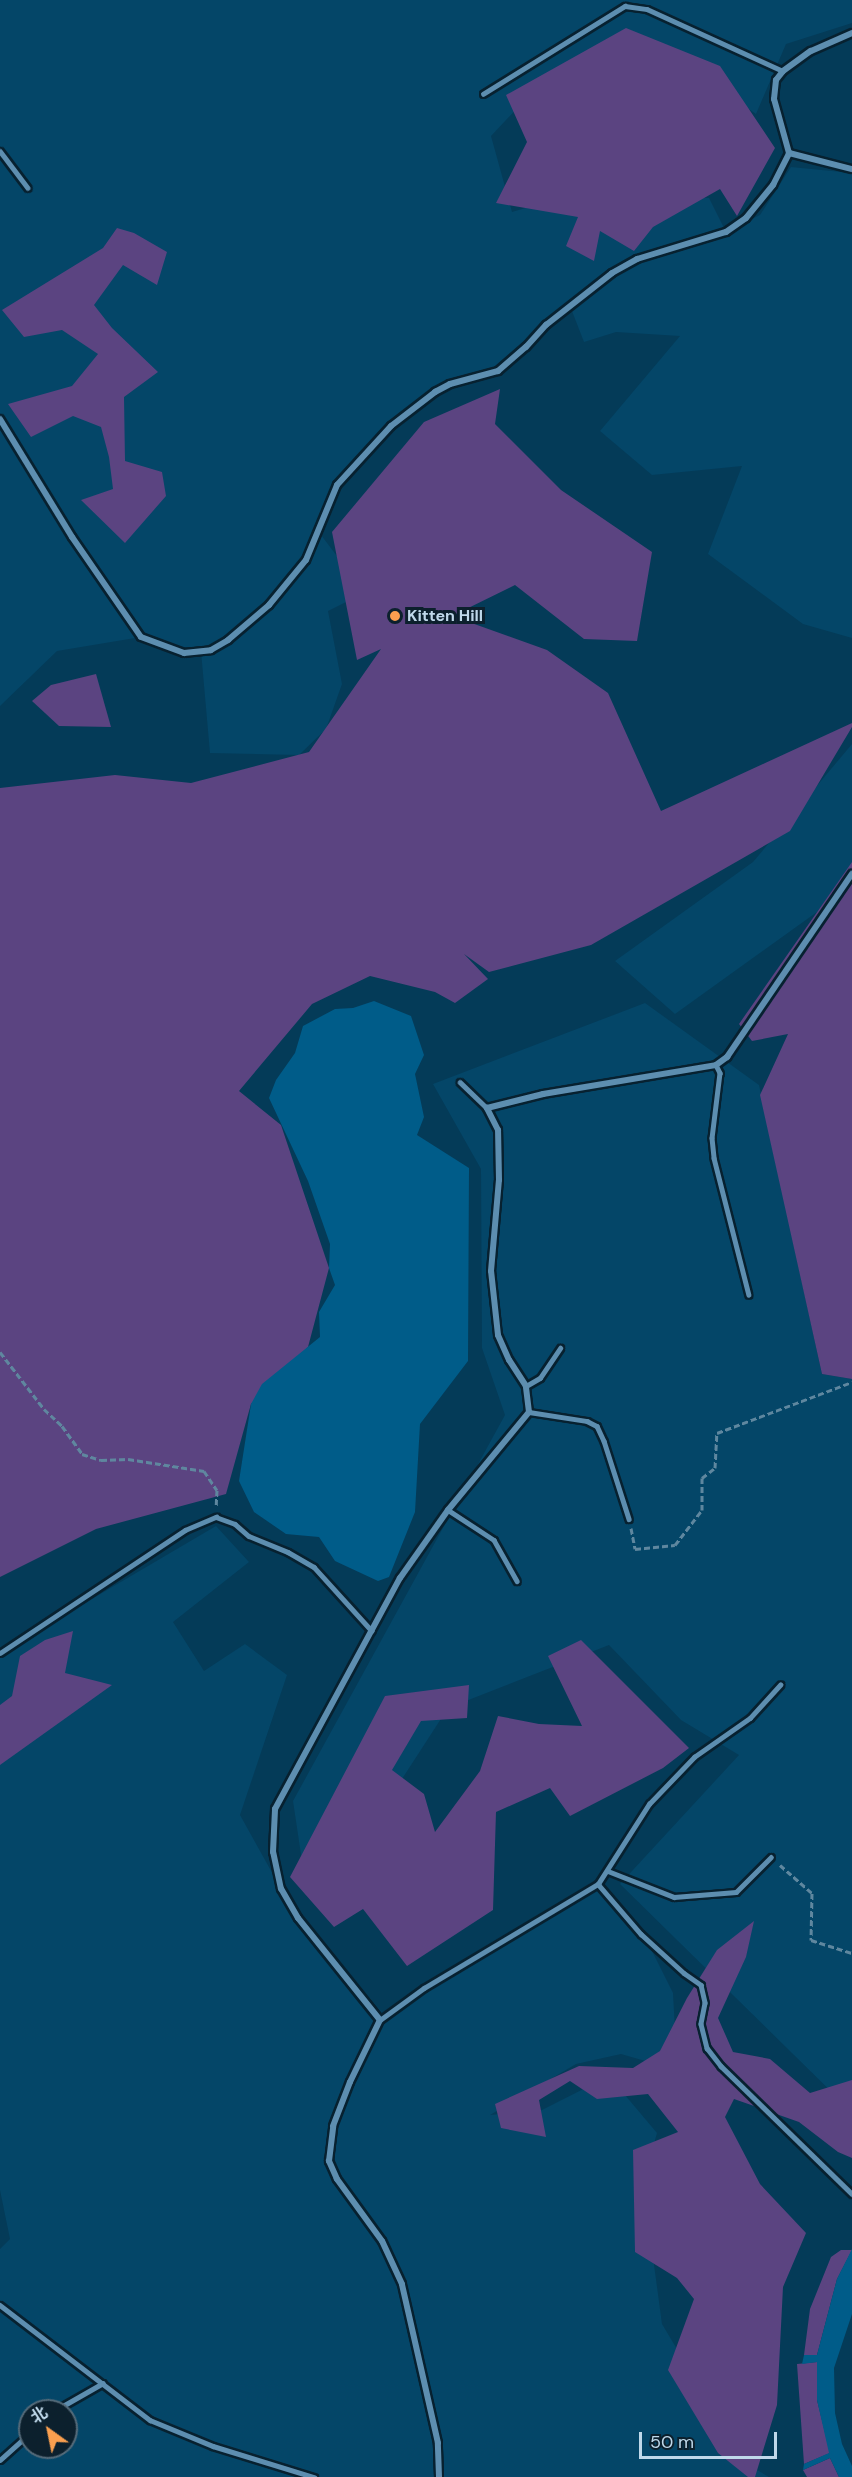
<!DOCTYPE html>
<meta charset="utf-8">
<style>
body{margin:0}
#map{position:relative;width:852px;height:2477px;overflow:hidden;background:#043b58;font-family:"DM Sans","Noto Sans SC",sans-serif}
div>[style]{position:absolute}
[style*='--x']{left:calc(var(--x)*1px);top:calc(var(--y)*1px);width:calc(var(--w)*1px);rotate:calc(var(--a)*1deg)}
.built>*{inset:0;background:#044668}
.green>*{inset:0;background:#5b4481}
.water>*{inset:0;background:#005c89}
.path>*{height:3px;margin-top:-1.5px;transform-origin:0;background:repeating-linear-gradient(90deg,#5f879f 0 6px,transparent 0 9px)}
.roads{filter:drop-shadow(2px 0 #072130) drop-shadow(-2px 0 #072130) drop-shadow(0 2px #072130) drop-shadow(0 -2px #072130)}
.lane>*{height:4.5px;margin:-2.25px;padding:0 2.25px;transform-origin:2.25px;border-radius:2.25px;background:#5d8eb0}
.street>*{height:6px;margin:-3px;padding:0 3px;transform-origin:3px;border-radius:3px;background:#5d8eb0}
.dots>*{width:16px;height:16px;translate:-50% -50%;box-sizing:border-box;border:3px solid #0c202d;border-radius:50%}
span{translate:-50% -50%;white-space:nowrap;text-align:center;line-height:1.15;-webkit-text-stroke:6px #0c202d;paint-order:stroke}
.poi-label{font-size:16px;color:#bfd8ea;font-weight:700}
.left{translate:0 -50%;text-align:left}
.north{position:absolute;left:18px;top:2399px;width:60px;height:60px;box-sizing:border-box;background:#0c202d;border:2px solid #546a79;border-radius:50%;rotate:327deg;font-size:16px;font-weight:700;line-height:24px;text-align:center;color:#bfd8ea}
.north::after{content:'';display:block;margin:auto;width:21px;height:27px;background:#fa9f4f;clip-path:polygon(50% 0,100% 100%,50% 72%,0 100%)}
.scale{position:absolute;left:639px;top:2432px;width:138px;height:27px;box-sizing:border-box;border:3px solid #bfd8ea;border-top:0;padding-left:8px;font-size:18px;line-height:21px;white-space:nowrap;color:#bfd8ea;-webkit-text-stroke:4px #0c202d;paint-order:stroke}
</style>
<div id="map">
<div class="built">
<div style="clip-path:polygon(0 0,852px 0,852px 23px,786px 44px,756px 114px,643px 37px,541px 83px,491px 136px,512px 212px,582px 191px,709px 198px,726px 232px,760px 215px,791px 167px,852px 173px,852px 638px,803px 624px,708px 554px,742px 466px,652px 475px,600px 431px,680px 336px,616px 332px,584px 342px,570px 306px,498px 371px,446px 386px,402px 418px,342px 478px,318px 531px,346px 568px,348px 601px,328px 611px,342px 684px,326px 729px,299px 755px,210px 753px,201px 651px,141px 637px,57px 651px,0 706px)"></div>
<div style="clip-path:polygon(852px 744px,852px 864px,817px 912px,675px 1014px,615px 961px,753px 862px)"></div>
<div style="clip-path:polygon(645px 1003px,759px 1085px,822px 1374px,852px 1379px,852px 2112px,620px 1884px,739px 1755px,681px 1720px,609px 1645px,448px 1708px,332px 1887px,303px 1868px,293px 1801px,505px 1415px,482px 1348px,481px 1169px,433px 1084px)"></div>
<div style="clip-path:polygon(evenodd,216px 1526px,249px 1562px,173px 1622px,204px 1671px,245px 1644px,287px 1675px,240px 1815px,284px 1894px,385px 2016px,598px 1884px,645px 1937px,673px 1993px,676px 2047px,659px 2065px,621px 2054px,576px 2064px,490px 2115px,542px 2110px,609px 2076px,657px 2133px,643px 2183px,662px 2324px,745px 2463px,769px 2477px,0 2477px,0 2249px,10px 2239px,0 2190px,0 1653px,216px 1526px,30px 2411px,66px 2411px,66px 2447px,30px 2447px,30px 2411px)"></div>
</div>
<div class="green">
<div style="clip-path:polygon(626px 28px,720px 66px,775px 148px,737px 216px,720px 189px,653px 227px,634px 251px,600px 231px,594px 261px,566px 246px,578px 217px,496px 203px,527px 142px,506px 95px)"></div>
<div style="clip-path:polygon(117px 228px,134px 233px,167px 252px,157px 285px,123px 265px,94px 305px,112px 328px,158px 372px,124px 397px,125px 461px,162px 472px,166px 496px,125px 543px,81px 500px,113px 489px,109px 457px,101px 427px,73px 416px,31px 437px,8px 404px,72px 386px,98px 354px,62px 330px,24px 337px,2px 310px,103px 248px)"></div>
<div style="clip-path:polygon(500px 389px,495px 424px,561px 490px,652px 552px,637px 641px,584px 639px,515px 585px,452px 616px,547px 650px,608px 693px,661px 811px,852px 723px,852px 727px,790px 831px,591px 945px,489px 972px,464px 954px,488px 979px,455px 1003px,435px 992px,370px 976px,312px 1004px,239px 1091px,281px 1125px,329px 1268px,308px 1347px,251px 1404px,226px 1494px,96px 1529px,0 1577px,0 788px,115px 775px,191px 783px,309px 752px,381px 649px,357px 660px,332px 532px,424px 422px)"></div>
<div style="clip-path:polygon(96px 674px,111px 727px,59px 726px,32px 701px,51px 685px)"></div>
<div style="clip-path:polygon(852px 862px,852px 1379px,822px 1374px,760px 1095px,788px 1034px,752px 1041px,739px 1024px)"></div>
<div style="clip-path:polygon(73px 1631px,65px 1673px,112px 1685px,0 1765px,0 1705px,12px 1696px,20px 1656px,45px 1640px)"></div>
<div style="clip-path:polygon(581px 1640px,689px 1748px,663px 1768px,570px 1816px,550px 1788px,496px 1812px,493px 1910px,407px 1966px,363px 1909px,334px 1927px,290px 1877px,385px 1696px,469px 1685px,467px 1718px,421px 1721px,392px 1770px,424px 1794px,435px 1832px,480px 1771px,498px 1716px,539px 1724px,582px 1726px,548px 1656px)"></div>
<div style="clip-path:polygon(754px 1921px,746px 1957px,718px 2018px,733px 2052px,770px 2059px,810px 2093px,852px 2080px,852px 2158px,838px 2152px,799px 2122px,734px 2099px,725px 2117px,760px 2184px,806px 2233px,783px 2287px,777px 2405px,755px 2477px,748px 2477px,718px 2453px,668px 2370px,694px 2299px,677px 2278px,635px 2252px,633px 2150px,678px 2132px,648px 2094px,597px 2099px,570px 2081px,539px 2100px,546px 2137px,501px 2128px,495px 2104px,579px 2066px,633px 2068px,660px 2051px,687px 1998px,717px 1950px)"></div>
<div style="clip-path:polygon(841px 2250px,852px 2250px,837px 2279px,817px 2355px,804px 2355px,810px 2309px,831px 2257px)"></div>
<div style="clip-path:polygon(817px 2362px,817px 2400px,830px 2453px,804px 2464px,797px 2364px)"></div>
<div style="clip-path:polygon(830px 2458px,839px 2477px,807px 2477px,803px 2470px)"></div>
</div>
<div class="water">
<div style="clip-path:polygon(374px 1001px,411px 1016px,424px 1055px,415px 1074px,424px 1117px,417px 1135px,469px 1168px,468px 1361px,420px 1424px,415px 1512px,389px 1577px,378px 1581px,335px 1561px,319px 1537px,286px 1534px,254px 1512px,239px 1481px,251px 1404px,262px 1384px,320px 1337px,319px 1312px,335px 1285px,329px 1268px,330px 1244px,308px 1181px,269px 1098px,276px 1080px,295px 1053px,303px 1026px,335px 1009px,353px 1008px)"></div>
<div style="clip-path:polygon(852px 2249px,852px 2314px,834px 2368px,835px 2413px,842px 2444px,852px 2466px,852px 2477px,839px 2477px,830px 2458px,803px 2470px,804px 2464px,829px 2453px,817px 2400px,817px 2362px,802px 2364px,804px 2355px,817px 2355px,837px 2279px)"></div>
</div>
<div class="path">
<div style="--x:0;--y:1352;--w:72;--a:52.3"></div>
<div style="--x:44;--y:1409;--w:25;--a:43"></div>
<div style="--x:62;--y:1426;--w:34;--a:54"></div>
<div style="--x:82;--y:1454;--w:20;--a:18"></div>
<div style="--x:101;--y:1460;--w:27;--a:-2"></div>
<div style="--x:128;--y:1459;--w:77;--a:9"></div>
<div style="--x:204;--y:1471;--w:23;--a:56"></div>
<div style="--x:217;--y:1490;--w:17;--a:93"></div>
<div style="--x:631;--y:1528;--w:21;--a:79"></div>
<div style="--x:635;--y:1549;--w:40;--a:-5.7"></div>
<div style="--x:675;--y:1545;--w:44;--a:-52.4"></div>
<div style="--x:702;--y:1510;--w:32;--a:-90"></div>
<div style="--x:702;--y:1478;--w:16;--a:-38"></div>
<div style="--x:715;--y:1468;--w:35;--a:-87"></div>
<div style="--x:717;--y:1433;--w:144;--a:-20.7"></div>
<div style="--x:780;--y:1865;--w:43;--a:41.2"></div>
<div style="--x:812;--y:1893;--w:47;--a:91.2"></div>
<div style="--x:811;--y:1940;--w:43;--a:17.6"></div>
</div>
<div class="roads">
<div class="lane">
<div style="--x:483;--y:94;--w:167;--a:-31.8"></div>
<div style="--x:625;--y:6;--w:22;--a:8"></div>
<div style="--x:647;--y:9;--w:149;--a:24.5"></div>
<div style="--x:0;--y:151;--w:46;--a:52.9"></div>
<div style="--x:716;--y:1065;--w:9;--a:63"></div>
<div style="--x:720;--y:1073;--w:65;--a:97"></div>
<div style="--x:712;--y:1138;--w:20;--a:84"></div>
<div style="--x:714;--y:1158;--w:141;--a:75.7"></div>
<div style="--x:460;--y:1082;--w:37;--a:44"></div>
<div style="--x:526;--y:1386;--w:16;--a:-30"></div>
<div style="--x:540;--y:1378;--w:36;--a:-56"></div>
<div style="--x:529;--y:1412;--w:59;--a:8.8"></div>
<div style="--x:587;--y:1421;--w:11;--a:27"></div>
<div style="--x:597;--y:1426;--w:17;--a:65"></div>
<div style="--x:604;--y:1441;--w:82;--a:72.2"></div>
<div style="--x:448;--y:1510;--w:55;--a:33.1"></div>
<div style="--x:494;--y:1540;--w:47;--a:60.7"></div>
<div style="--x:0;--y:1653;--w:222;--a:-33.6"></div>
<div style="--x:185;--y:1530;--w:34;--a:-23"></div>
<div style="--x:216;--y:1517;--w:20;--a:20"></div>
<div style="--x:235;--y:1524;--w:18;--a:41"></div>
<div style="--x:249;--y:1536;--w:42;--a:22.3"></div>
<div style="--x:288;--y:1552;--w:30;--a:30"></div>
<div style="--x:314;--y:1567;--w:86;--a:47.8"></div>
<div style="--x:608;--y:1871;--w:71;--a:21.5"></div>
<div style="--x:674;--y:1897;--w:62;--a:-4.6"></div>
<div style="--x:736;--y:1892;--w:49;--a:-45"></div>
<div style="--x:598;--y:1884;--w:66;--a:49.3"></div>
<div style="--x:641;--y:1934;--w:58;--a:42.2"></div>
<div style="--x:684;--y:1973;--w:21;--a:35"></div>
<div style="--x:701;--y:1985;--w:18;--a:77"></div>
<div style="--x:705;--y:2003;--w:21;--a:101"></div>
<div style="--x:701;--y:2024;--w:25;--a:76"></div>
<div style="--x:707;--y:2048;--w:23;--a:52"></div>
<div style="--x:721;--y:2066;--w:183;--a:44.3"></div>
<div style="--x:380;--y:2020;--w:54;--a:-36"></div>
<div style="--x:424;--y:1988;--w:203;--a:-30.9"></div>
<div style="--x:598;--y:1884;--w:95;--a:-57.5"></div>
<div style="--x:649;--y:1804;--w:65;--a:-46.2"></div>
<div style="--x:694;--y:1757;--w:68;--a:-34.9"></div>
<div style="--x:750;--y:1718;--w:45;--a:-47.7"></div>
<div style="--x:0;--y:2305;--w:189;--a:37.5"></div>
<div style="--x:150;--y:2420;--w:68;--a:22.4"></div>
<div style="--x:213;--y:2446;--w:106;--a:17.1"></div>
<div style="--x:54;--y:2411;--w:56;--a:-29.7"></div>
<div style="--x:0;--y:2460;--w:40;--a:-42"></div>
</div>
<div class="street">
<div style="--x:789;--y:153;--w:65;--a:14.3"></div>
<div style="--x:0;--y:419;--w:138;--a:58.6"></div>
<div style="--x:72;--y:537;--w:121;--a:55.4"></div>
<div style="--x:141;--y:637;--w:46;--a:20.4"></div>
<div style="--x:184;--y:653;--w:27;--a:-6"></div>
<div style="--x:211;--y:650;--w:20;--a:-30"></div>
<div style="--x:228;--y:640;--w:54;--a:-40.5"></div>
<div style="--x:269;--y:605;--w:58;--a:-50.6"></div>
<div style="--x:306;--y:560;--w:81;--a:-67.5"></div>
<div style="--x:337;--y:485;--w:80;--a:-47.5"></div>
<div style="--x:391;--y:426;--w:56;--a:-37.7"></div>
<div style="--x:435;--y:392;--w:17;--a:-28"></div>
<div style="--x:450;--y:384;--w:50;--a:-15.2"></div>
<div style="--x:498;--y:371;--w:37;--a:-41"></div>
<div style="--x:526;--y:347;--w:30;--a:-48"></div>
<div style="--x:546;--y:325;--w:84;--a:-38.2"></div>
<div style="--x:612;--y:273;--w:29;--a:-29"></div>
<div style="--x:637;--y:259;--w:93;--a:-16.9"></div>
<div style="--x:726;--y:232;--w:24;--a:-35"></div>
<div style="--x:746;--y:218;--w:43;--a:-50.7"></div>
<div style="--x:773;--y:185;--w:36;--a:-63"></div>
<div style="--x:789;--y:153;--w:56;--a:-105.5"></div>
<div style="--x:774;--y:99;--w:19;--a:-84"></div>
<div style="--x:776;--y:80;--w:11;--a:-52"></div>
<div style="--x:783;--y:71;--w:34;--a:-36"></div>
<div style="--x:811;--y:51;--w:45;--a:-23.7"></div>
<div style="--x:439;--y:2477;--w:34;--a:-92"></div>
<div style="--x:438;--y:2443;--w:163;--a:-102.8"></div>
<div style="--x:402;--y:2284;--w:47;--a:-114.9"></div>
<div style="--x:382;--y:2241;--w:77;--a:-126"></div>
<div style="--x:337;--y:2179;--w:20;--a:-114"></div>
<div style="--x:329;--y:2161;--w:35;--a:-83"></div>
<div style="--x:333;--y:2126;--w:47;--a:-68.9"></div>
<div style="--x:350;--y:2082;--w:69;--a:-64.2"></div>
<div style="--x:380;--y:2020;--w:131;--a:-128.8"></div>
<div style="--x:298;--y:1918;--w:34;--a:-120"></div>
<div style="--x:281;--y:1889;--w:38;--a:-102"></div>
<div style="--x:273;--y:1852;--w:43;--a:-87.3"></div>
<div style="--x:275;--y:1809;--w:263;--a:-61.6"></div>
<div style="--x:400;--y:1578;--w:83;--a:-54.8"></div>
<div style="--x:448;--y:1510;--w:127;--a:-50.4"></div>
<div style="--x:529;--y:1412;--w:26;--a:-97"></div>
<div style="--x:526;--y:1386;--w:31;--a:-123"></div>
<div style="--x:509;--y:1360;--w:27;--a:-114"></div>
<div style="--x:498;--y:1335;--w:64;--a:-96.2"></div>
<div style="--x:491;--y:1271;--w:91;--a:-85"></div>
<div style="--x:499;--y:1180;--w:50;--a:-91.1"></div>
<div style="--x:498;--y:1130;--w:25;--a:-117"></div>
<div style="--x:487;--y:1108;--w:58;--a:-14"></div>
<div style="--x:543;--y:1094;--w:175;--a:-9.5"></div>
<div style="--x:716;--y:1065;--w:14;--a:-36"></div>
<div style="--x:727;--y:1057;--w:222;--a:-55.7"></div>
</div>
</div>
<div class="dots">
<div style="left:395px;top:616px;background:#fa9f4f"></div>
</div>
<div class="poi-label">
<span class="left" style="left:407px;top:616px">Kitten Hill</span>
</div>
<div class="north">北</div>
<div class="scale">50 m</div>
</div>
